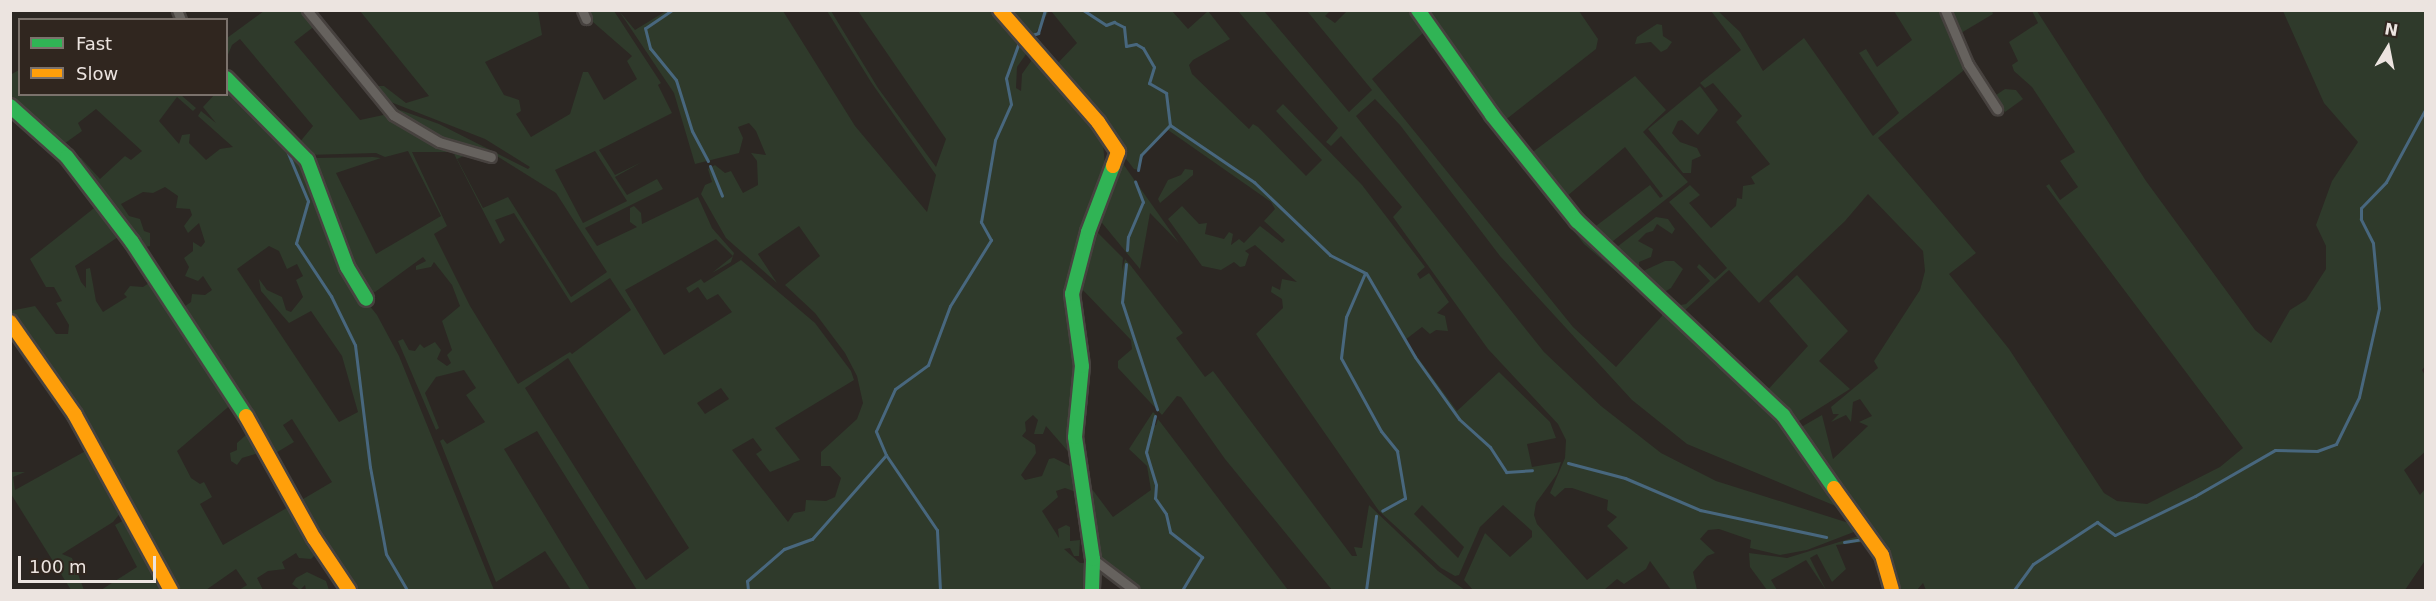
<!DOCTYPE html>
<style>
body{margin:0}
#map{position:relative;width:2436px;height:601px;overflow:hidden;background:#2c2723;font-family:"DejaVu Sans",sans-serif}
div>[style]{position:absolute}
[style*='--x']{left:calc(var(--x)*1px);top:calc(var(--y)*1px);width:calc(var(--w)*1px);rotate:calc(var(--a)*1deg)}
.green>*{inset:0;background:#2f3a2b}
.stream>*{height:3px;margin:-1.5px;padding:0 1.5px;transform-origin:1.5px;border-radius:1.5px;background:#48677e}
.roads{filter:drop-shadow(2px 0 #47423f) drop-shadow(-2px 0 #47423f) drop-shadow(0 2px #47423f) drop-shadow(0 -2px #47423f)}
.street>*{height:9px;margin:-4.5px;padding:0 4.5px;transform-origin:4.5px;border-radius:4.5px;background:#66625e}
.fast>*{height:14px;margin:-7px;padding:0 7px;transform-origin:7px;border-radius:7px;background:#30b455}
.slow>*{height:14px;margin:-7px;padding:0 7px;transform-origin:7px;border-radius:7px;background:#ff9f0a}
span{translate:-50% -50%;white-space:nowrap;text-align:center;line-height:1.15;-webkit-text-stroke:4.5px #30261f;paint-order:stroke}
.frame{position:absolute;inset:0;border:12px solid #ece4e0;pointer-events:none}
.legend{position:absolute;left:18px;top:18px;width:210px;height:78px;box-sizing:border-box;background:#30261f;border:2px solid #7b726c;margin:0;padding:8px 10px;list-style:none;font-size:18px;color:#ece4e0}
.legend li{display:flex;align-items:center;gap:12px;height:30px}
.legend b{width:30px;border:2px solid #7b726c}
.north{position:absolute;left:2358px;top:18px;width:60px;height:60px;-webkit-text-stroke:4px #30261f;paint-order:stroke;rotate:10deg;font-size:16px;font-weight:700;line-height:24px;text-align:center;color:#ece4e0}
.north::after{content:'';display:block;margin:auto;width:21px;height:27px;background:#ece4e0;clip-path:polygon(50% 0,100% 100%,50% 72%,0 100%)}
.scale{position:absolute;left:18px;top:556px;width:138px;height:27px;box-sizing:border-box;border:3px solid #ece4e0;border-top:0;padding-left:8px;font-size:18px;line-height:21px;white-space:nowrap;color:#ece4e0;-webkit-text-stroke:4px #30261f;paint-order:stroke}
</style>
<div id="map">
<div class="green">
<div style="clip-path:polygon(1006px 10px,1049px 11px,1032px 39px,1053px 67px,1024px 36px)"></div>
<div style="clip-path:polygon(evenodd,264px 11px,305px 11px,316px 25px,294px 42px,360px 120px,388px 114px,466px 155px,457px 159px,483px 208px,508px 197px,571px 297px,607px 272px,556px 193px,492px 153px,440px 139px,405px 121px,386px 105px,439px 124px,528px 169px,530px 167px,485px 139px,383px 99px,372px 86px,384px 86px,406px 103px,429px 96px,360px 11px,538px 11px,542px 35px,485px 62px,504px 95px,519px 100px,521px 111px,516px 114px,531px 137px,570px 114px,583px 72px,588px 72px,604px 100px,637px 79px,627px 61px,632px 56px,593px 22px,586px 11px,614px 11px,661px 83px,658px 85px,672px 113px,599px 150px,615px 175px,642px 162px,615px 177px,627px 195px,657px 179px,663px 189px,585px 228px,597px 246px,637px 227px,630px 222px,630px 208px,634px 206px,641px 213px,642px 224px,698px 197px,712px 228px,734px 253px,731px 262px,712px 273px,733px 256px,716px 239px,625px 290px,664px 355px,732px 312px,718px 294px,707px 300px,698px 287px,689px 293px,686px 288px,701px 279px,704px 283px,741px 260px,815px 323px,851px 371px,854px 380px,775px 428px,800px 460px,770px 472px,756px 454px,762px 450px,753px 438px,732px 450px,788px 522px,794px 513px,805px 511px,806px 500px,826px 501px,835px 497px,841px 478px,830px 466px,821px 466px,821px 452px,857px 419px,863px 403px,857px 376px,845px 353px,815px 313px,785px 285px,820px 256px,799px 226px,758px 254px,777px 283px,726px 238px,701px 194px,705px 185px,712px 182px,708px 169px,715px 165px,725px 173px,731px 171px,743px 193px,758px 185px,757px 161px,751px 153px,766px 155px,756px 131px,749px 123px,738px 127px,743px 138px,739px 153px,695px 164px,674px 93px,619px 11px,635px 30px,666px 11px,783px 11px,855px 126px,927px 212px,936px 175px,871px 82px,827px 11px,831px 11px,878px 88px,936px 167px,946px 139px,858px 11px,996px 11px,1029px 50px,1017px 67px,1016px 88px,1021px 91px,1022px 74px,1034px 57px,1094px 127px,1103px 145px,1105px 164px,1079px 237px,1066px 300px,1078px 359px,1072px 456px,1046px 426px,1043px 434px,1034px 434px,1038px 420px,1033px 415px,1025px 422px,1026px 431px,1022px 436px,1035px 445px,1036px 453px,1021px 475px,1025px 480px,1042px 476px,1049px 459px,1054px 458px,1074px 468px,1076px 492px,1065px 488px,1056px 491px,1058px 497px,1042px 511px,1059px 538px,1058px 529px,1066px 525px,1070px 527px,1070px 541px,1080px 540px,1079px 556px,1074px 556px,1070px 548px,1064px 549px,1080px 563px,1088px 563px,1090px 590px,637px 590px,537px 431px,504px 449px,590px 590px,571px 590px,545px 551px,496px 582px,440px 441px,443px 439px,447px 444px,485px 422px,466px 395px,476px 388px,464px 370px,436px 377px,425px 393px,439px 428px,436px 430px,398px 341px,403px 339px,409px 350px,415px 351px,420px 344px,424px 348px,435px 342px,441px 350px,437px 359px,447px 366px,451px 363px,447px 355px,452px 350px,442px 321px,460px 306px,452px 285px,434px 262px,431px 267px,416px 270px,416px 266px,426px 261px,423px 257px,375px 292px,363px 291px,312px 160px,315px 158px,373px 157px,381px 158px,336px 173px,376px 254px,441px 216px,408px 151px,385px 157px,376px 153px,307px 155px,227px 73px,299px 143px,313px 126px,240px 39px,232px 45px,227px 57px,227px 38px,264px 11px,595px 151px,627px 201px,583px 223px,555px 170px,595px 151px,264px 11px,412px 152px,453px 152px,500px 244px,505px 240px,495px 220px,514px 213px,571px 303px,610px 278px,631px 310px,572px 354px,570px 352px,518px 384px,470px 306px,434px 234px,447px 226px,412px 152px,264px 11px,568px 358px,689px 548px,646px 580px,525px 388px,568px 358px,264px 11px,721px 388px,729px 399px,705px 414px,697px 403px,721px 388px)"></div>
<div style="clip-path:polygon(evenodd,1051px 11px,1172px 11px,1188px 29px,1208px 11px,1230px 39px,1193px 60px,1189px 65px,1192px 74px,1249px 129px,1253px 124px,1258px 127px,1306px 176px,1322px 160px,1276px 111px,1283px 104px,1362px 185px,1425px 267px,1417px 274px,1420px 279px,1429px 273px,1449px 302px,1437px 313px,1445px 316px,1448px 331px,1436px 330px,1430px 334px,1422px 327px,1405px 340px,1457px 411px,1499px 372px,1550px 422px,1556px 438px,1527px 444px,1532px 467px,1561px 462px,1557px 474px,1536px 503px,1534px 515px,1537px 524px,1587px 580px,1628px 548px,1607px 526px,1617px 517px,1607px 510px,1608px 500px,1572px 488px,1565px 488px,1555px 497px,1550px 493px,1565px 458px,1566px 440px,1558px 424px,1488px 349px,1393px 217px,1402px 207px,1341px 136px,1331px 146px,1326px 142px,1338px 128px,1238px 11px,1264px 11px,1349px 112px,1372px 90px,1307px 11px,1330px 11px,1325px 16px,1335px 23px,1347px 11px,1417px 11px,1580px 229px,1772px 409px,1859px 530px,1807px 550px,1780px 555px,1750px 548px,1751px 540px,1719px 529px,1708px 530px,1700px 539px,1715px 553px,1707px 556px,1693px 572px,1697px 590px,1671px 590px,1650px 561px,1646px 569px,1624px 584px,1617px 579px,1604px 590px,1473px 590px,1464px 580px,1485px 533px,1510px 557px,1532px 537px,1532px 531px,1503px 505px,1480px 527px,1459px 575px,1455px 576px,1441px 568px,1379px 511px,1256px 334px,1283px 308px,1282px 299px,1271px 292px,1272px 286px,1280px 290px,1282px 279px,1297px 282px,1255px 245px,1245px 251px,1249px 254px,1245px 266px,1240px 267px,1234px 262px,1221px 270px,1202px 266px,1168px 219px,1182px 206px,1199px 224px,1207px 223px,1205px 234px,1224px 239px,1229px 232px,1233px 234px,1231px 245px,1239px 239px,1244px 243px,1260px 226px,1282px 243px,1285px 240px,1264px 221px,1275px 209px,1271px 202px,1168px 130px,1144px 153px,1139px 170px,1134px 169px,1054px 67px,1077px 43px,1051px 11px,1423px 33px,1432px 48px,1439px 50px,1479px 111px,1584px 244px,1662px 311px,1662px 316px,1616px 367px,1573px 327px,1372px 79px,1423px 33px,1051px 11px,1375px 99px,1400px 125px,1500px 256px,1632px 400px,1687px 444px,1838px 507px,1852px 524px,1716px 481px,1661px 453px,1601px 406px,1544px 352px,1356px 116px,1375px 99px,1051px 11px,1422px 505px,1464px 547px,1458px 558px,1414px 514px,1422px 505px)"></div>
<div style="clip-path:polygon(1422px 11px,1579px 11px,1598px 39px,1596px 49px,1504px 121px)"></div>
<div style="clip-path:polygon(1711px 11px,1718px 11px,1740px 32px,1763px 71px,1804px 38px,1873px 136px,1899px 113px,1859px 53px,1866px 49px,1877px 67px,1912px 40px,1894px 11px,1941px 11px,1964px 59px,1963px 71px,1878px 138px,1976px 253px,1949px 274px,2009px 349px,2104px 493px,2117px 501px,2147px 504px,2220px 467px,2243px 448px,2046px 186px,2049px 184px,2060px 200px,2078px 187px,2060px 161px,2075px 152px,2032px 87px,2014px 71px,2012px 65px,2018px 61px,2009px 42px,2038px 23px,2032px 11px,2037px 11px,2146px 181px,2255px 330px,2271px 343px,2290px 310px,2306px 300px,2326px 269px,2326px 246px,2316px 225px,2332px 181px,2358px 142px,2324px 103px,2283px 11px,2425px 11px,2426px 365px,2422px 370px,2426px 377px,2426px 451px,2404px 470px,2420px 495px,2425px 489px,2426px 559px,2405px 590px,1926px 590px,1923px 583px,1917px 590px,1899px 590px,1801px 433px,1803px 426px,1822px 415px,1833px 459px,1868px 426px,1859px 422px,1872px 416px,1860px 399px,1853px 402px,1851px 422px,1846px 415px,1831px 422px,1839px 414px,1833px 414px,1831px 407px,1878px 368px,1874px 361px,1920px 290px,1925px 271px,1923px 251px,1868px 194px,1845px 221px,1759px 303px,1729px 270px,1683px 312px,1664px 298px,1668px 294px,1681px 305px,1686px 304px,1710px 281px,1697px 267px,1699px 264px,1715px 279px,1727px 268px,1669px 202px,1690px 185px,1700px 195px,1689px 203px,1711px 228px,1736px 206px,1737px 198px,1742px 199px,1743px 186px,1755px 184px,1751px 177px,1770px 164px,1736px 122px,1742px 116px,1713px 83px,1705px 88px,1700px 83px,1741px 50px)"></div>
<div style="clip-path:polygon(1947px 11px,1992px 11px,1993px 14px,1956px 36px)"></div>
<div style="clip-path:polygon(1657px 24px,1662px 25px,1663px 36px,1672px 42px,1667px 49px,1661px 52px,1651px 42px,1635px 44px,1637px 37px)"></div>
<div style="clip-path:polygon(evenodd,19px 70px,20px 94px,181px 95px,196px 108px,193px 111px,177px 97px,159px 121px,179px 144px,182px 135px,190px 134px,189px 143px,206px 160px,220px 149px,233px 147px,198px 116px,201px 111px,216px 123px,203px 107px,214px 95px,226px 94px,227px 88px,298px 153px,353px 285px,377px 315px,399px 356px,494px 590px,353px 590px,298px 502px,332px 482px,292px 419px,283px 425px,294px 442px,274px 454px,178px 311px,191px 302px,192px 294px,205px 295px,212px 290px,203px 276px,198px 281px,185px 276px,189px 267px,184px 258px,193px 251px,193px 242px,201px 247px,205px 242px,199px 223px,188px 233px,184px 226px,192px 215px,190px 209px,176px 208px,178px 196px,165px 187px,153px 193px,143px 192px,121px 204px,129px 216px,140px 219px,144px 231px,150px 233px,150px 246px,146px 247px,142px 239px,132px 239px,67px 153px,81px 158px,100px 179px,125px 156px,131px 160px,142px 151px,96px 109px,78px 123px,82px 131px,61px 146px,11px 103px,10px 75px,19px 70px,269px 246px,279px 251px,287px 269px,297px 264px,303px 276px,296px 280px,303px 297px,291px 312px,286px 310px,282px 297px,267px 290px,259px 279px,261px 291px,289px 323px,311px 311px,342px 356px,358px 412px,339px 422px,237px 269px,269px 246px)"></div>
<div style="clip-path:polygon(1635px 76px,1666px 110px,1643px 132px,1688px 182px,1608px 245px,1592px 229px,1650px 185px,1660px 198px,1663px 196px,1625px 147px,1566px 197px,1530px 154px)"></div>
<div style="clip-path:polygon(1700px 86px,1718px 110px,1698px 135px,1682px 120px,1678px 121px,1672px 133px,1680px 142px,1697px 148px,1701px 156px,1692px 160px,1691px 173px,1683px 173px,1648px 129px)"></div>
<div style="clip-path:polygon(2005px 89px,2016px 90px,2023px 99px,2005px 112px,1993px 97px)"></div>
<div style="clip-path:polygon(1121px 161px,1179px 243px,1150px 213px,1140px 269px,1098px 218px)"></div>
<div style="clip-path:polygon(1185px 169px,1193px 170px,1193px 175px,1160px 203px,1158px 199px,1168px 180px,1181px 175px)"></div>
<div style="clip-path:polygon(98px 205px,123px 242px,118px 237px,75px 266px,81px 282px,86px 288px,86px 269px,90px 268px,96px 301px,103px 312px,127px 297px,124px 294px,130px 286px,143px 287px,152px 281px,234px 402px,177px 451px,191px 478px,200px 484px,204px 482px,212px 497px,200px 504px,223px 545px,290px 506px,315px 546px,316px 554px,311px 559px,299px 558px,296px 553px,282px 562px,285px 569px,268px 571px,257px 578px,263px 590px,239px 590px,247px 585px,236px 569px,206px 590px,173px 590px,11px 318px,10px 311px,35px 306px,56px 334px,68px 334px,69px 325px,56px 303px,62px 301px,54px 287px,46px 287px,30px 259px)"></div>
<div style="clip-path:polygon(1656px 217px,1668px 219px,1675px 229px,1672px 234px,1657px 224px,1653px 231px,1646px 233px,1638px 241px,1653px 249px,1651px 257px,1639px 262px,1639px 268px,1634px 269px,1613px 250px)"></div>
<div style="clip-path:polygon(1095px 230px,1123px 258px,1122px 271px,1125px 259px,1131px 266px,1183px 333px,1176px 338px,1205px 377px,1213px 371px,1352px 556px,1357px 556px,1354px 547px,1362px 548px,1369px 505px,1438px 571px,1465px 590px,1332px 590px,1225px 459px,1181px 397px,1177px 396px,1162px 415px,1118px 368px,1118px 361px,1132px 349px,1131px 340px,1079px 286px)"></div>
<div style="clip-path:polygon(1665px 261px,1674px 261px,1683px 269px,1671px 288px,1663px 293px,1641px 272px)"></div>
<div style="clip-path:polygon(1797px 275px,1848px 331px,1819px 361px,1850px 389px,1796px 423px,1764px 394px,1808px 346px,1769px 301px)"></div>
<div style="clip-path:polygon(1153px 412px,1157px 416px,1151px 426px,1156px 425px,1158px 419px,1288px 590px,1136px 590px,1093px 550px,1087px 492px,1092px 489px,1113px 517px,1151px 490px,1147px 466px,1129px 449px)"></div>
<div style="clip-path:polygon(246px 435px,252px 438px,258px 453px,242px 458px,237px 465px,231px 461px,230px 453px,237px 450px,237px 443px)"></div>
<div style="clip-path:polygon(91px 448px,122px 511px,113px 522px,62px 554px,72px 558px,84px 590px,71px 590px,11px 494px,11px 472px,25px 472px,13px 477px,15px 490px)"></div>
<div style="clip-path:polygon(126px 519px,168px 590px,101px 590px,137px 567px,115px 525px)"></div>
<div style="clip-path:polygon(1862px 535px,1873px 547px,1889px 590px,1884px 590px,1879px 569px,1863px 542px,1836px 545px,1846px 569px,1832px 582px,1817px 554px,1810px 558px,1826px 590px,1806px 560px,1771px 580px,1777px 590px,1767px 590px,1750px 567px,1749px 553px,1787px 558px)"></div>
<div style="clip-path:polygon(307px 572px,326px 581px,329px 590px,306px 590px,305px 585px,300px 590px,292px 584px,296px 578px)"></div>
</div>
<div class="stream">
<div style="--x:172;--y:10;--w:11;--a:68"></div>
<div style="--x:672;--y:10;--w:32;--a:146"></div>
<div style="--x:645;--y:28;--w:21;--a:76"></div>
<div style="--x:650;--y:48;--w:41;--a:50.9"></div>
<div style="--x:676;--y:80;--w:53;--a:72.6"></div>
<div style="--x:692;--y:131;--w:34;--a:62"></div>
<div style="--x:1083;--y:10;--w:27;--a:33"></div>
<div style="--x:1106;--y:25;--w:9;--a:-21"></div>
<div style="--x:1114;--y:22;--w:11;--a:27"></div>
<div style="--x:1124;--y:27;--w:19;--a:84"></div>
<div style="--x:1126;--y:46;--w:10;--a:-11"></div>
<div style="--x:1136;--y:44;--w:8;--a:30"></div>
<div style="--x:1143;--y:48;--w:22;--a:60"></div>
<div style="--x:1154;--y:67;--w:17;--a:107"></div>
<div style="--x:1149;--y:83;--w:20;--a:30"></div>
<div style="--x:1166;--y:93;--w:32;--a:83"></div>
<div style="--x:1170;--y:125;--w:102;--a:34.2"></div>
<div style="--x:1254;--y:182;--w:105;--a:43.8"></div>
<div style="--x:1330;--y:255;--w:39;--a:27"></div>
<div style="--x:1365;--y:273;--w:48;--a:113.4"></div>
<div style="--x:1346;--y:317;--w:41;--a:97"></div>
<div style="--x:1341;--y:358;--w:83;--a:61.3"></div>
<div style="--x:1381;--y:431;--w:26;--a:51"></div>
<div style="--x:1397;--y:451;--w:48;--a:80.3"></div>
<div style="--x:1405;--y:498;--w:26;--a:151"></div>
<div style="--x:2426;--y:25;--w:11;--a:90"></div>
<div style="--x:1026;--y:37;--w:13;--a:-18"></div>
<div style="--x:1038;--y:33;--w:24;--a:-73"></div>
<div style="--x:285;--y:146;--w:60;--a:67.3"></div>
<div style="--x:308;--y:201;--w:44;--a:105.9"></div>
<div style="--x:296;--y:243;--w:64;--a:56.6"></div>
<div style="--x:331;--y:296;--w:55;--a:63.9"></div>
<div style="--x:355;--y:345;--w:123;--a:83"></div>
<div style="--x:370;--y:467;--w:88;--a:79.6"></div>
<div style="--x:386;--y:554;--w:42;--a:59.7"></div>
<div style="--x:710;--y:166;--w:32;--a:68"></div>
<div style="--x:1138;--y:170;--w:15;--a:-79"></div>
<div style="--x:1141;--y:155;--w:42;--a:-46"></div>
<div style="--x:1127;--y:250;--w:13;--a:-86"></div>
<div style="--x:1128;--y:237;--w:38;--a:-67"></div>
<div style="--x:1143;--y:202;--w:22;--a:-111"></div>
<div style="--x:1126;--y:264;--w:38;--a:96"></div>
<div style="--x:1122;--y:302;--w:113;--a:71.9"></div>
<div style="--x:1366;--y:273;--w:97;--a:59.7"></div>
<div style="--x:1415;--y:357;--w:76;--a:54.6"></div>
<div style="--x:1459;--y:419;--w:42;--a:42.1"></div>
<div style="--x:1490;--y:447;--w:30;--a:57"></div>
<div style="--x:1506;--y:472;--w:26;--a:-4"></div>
<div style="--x:1155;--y:416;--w:37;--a:104"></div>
<div style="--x:1146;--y:452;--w:34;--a:73"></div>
<div style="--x:1156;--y:485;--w:13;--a:94"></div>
<div style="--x:1155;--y:498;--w:19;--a:55"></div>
<div style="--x:1166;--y:514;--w:18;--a:77"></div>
<div style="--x:1170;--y:532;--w:41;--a:38"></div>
<div style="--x:1202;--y:557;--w:39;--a:121"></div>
<div style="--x:1568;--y:463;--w:59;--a:14.7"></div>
<div style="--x:1625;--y:478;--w:82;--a:23.1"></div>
<div style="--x:1700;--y:510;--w:129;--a:12.1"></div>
<div style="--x:1844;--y:542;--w:20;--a:-9"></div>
<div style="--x:748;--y:590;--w:9;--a:-96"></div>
<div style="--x:747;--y:581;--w:49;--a:-40.9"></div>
<div style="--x:784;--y:549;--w:30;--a:-20"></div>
<div style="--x:812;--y:539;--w:112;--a:-48.6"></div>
<div style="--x:940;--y:590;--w:60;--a:-92.9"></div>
<div style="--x:937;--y:530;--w:91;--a:-124.2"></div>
<div style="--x:886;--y:455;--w:26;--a:-113"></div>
<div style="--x:876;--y:431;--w:46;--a:-65.7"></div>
<div style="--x:895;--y:389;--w:41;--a:-36"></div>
<div style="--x:928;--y:365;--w:63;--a:-69.6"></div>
<div style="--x:950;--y:306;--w:78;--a:-58.2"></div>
<div style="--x:991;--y:240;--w:21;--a:-119"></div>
<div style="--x:981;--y:222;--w:83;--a:-80.3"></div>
<div style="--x:995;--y:140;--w:39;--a:-66"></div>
<div style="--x:1011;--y:104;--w:26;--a:-101"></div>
<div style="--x:1006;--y:78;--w:38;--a:-70"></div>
<div style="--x:1366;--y:590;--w:75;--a:-82.3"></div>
<div style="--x:2014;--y:590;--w:32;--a:-54"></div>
<div style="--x:2033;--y:564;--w:77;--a:-33.3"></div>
<div style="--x:2097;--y:522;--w:22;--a:36"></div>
<div style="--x:2115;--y:535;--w:89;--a:-26"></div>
<div style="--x:2195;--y:496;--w:92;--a:-29.9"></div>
<div style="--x:2275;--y:450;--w:42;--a:1.4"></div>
<div style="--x:2317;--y:451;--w:20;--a:-20"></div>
<div style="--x:2336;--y:444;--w:52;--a:-63.9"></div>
<div style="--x:2359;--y:397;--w:91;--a:-77.3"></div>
<div style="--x:2379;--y:308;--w:65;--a:-95.3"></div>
<div style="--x:2373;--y:243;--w:27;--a:-117"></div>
<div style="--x:2361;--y:219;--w:11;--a:-90"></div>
<div style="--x:2361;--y:208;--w:36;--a:-46"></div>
<div style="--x:2386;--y:182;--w:84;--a:-61.6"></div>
</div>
<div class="roads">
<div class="street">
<div style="--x:177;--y:10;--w:11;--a:68"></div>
<div style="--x:307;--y:10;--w:136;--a:50.7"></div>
<div style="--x:393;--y:115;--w:53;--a:30.4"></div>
<div style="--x:439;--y:142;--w:54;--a:16.1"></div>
<div style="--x:582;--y:10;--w:10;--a:66"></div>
<div style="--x:1945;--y:10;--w:59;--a:66.9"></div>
<div style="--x:1968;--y:64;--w:54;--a:57.2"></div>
<div style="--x:1093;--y:559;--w:51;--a:37.1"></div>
</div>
<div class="fast">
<div style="--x:1418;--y:10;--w:128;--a:54.8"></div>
<div style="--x:1492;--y:115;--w:136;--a:51.3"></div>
<div style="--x:1577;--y:221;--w:283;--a:43.3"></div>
<div style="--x:1783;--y:415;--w:89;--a:55.1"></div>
<div style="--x:226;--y:78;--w:115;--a:45.4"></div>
<div style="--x:307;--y:160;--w:114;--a:69.5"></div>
<div style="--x:347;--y:267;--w:37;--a:59"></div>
<div style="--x:10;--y:106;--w:76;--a:41.8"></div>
<div style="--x:67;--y:157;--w:107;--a:52.6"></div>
<div style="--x:132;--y:242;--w:208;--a:56.8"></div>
<div style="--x:1092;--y:590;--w:31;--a:-88"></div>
<div style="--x:1093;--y:559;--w:123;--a:-98.4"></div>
<div style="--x:1075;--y:437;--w:71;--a:-84.4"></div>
<div style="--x:1082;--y:366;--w:73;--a:-97.9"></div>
<div style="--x:1072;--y:294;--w:64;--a:-75.5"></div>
<div style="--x:1088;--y:232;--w:71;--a:-69.3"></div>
</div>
<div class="slow">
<div style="--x:1000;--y:10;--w:149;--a:48.8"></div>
<div style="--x:1098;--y:122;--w:36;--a:56"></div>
<div style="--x:1118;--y:152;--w:15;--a:110"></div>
<div style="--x:10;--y:322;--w:113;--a:55"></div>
<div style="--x:75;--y:415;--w:200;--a:61.3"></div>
<div style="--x:246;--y:416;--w:140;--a:60.9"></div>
<div style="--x:314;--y:538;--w:63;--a:56.1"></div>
<div style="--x:1834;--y:488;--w:82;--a:54.4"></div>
<div style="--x:1882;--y:555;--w:36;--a:74"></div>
</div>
</div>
<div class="frame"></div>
<ul class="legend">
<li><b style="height:8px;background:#30b455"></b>Fast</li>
<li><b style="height:8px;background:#ff9f0a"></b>Slow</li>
</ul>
<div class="north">N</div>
<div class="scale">100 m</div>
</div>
